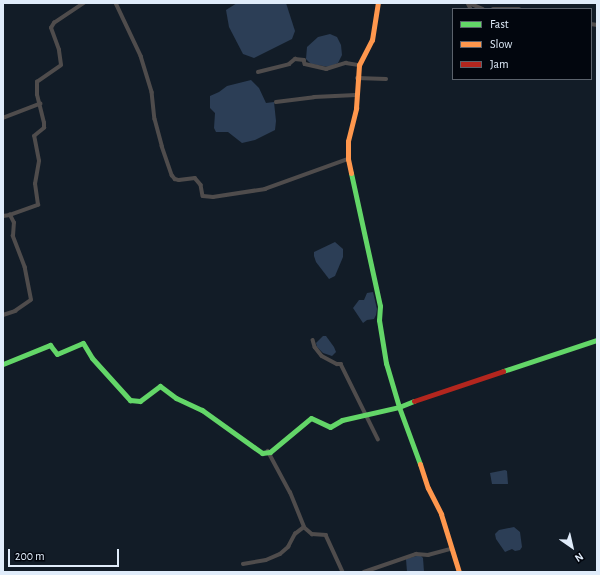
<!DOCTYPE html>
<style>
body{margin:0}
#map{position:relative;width:600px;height:575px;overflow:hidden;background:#121c27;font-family:"Alegreya Sans",sans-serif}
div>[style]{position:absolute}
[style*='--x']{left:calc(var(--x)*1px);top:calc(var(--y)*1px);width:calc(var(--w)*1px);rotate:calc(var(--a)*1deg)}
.water>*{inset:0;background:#2c3e56}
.street>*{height:3.5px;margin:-1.75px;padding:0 1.75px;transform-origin:1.75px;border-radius:1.75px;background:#4f4c4c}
.fast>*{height:5px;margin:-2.5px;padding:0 2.5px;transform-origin:2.5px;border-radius:2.5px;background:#63d668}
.slow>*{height:5px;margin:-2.5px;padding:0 2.5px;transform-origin:2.5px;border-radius:2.5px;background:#ff974d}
.jam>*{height:5px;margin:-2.5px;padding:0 2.5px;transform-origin:2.5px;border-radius:2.5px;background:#b3261e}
span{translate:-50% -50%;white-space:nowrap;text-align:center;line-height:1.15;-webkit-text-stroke:3.5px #02060e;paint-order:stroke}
.frame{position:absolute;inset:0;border:4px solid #e0ecfa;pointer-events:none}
.legend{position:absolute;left:452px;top:8px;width:140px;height:72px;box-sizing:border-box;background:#02060e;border:1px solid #5b626c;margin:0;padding:5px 7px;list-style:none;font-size:12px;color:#e0ecfa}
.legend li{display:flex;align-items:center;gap:8px;height:20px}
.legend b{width:20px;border:1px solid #5b626c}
.north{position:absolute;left:552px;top:527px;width:40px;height:40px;-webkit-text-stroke:3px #02060e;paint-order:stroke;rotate:146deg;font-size:11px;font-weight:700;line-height:16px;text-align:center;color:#e0ecfa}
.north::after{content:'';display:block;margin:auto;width:14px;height:18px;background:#e0ecfa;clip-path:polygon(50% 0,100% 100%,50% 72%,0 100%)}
.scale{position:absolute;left:8px;top:549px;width:111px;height:18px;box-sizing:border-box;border:2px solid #e0ecfa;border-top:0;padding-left:5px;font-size:12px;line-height:14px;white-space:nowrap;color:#e0ecfa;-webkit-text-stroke:3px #02060e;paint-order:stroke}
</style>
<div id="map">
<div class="water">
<div style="clip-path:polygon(237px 3px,286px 3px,295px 31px,292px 39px,254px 58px,243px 54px,229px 27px,226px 10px)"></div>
<div style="clip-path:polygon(330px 34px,337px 37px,341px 45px,342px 55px,338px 63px,329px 67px,311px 64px,306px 59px,307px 47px,318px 37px)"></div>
<div style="clip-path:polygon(251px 80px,259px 88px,266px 103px,274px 102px,276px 121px,275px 130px,255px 140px,242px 143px,228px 132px,216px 132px,214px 128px,215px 113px,210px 108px,210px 96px,219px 92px,227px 86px)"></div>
<div style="clip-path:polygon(335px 242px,343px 249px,343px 257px,335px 276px,329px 279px,316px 262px,314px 256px,314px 252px)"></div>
<div style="clip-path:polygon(373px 292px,377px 309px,376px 315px,374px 319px,367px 320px,363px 323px,353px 308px,359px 300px,364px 300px,367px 293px)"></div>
<div style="clip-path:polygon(323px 336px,326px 336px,334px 347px,336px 352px,332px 356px,323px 353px,317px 347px,316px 343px)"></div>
<div style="clip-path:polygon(505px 470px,507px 471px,508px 484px,492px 484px,490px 473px)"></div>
<div style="clip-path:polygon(514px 527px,520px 532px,522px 547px,520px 550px,515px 551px,512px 549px,505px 552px,496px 539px,495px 534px,499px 530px)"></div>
<div style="clip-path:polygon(420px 555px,423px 558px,424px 572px,407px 572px,406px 559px)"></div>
</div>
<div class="street">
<div style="--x:116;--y:3;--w:59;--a:64.7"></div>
<div style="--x:141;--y:56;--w:38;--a:73"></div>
<div style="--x:152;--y:92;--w:27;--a:84"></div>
<div style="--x:155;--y:119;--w:28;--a:75"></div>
<div style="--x:162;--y:146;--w:31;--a:71"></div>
<div style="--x:172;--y:175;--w:5;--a:53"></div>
<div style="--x:175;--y:179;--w:4;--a:14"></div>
<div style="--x:179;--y:180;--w:16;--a:-7"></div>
<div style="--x:195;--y:178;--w:9;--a:49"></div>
<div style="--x:201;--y:185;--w:11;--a:80"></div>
<div style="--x:203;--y:196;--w:10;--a:6"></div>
<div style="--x:213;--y:197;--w:53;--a:-8.7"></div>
<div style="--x:265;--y:189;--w:88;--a:-19.9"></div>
<div style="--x:468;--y:3;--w:7;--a:63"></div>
<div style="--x:469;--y:3;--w:15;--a:23"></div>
<div style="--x:493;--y:9;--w:26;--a:0"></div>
<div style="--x:591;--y:24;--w:6;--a:9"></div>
<div style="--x:258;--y:72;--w:32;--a:-14"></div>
<div style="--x:289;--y:64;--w:8;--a:-40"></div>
<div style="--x:295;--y:59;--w:9;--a:6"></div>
<div style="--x:304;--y:60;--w:4;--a:76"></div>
<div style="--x:305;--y:64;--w:22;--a:13"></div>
<div style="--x:326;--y:69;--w:21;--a:-17"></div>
<div style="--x:346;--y:63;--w:13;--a:9"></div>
<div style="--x:357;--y:78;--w:29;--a:2"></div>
<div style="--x:276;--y:102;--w:38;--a:-7"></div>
<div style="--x:314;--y:97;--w:42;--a:-2.7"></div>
<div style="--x:3;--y:118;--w:40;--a:-21"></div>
<div style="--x:3;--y:216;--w:7;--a:-8"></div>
<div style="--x:10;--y:215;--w:30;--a:-20"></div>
<div style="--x:38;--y:205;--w:21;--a:-98"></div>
<div style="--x:35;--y:184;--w:23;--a:-80"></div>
<div style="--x:39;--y:161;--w:25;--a:-101"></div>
<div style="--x:34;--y:136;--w:13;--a:-39"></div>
<div style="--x:44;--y:128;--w:5;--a:-90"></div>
<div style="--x:44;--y:123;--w:29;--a:-104"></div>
<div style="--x:37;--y:95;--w:13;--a:-90"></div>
<div style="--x:37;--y:82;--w:29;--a:-35"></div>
<div style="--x:61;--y:65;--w:15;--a:-98"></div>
<div style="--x:59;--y:50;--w:23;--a:-110"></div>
<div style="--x:51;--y:28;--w:6;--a:-59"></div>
<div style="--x:54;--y:23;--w:36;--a:-34"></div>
<div style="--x:3;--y:315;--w:13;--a:-18"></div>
<div style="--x:15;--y:311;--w:19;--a:-35"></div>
<div style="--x:31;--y:300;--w:33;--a:-101"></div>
<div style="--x:25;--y:268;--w:34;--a:-111"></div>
<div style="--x:13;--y:236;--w:13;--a:-86"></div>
<div style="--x:14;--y:223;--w:9;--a:-117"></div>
<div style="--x:313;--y:340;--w:7;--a:74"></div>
<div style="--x:315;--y:347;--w:11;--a:52"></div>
<div style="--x:322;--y:356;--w:17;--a:28"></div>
<div style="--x:337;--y:364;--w:4;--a:0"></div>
<div style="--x:341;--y:364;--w:84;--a:63.7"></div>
<div style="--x:304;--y:527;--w:11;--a:41"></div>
<div style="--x:312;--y:534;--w:14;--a:4"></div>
<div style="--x:326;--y:535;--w:41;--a:65.3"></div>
<div style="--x:243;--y:564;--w:23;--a:-10"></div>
<div style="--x:266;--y:560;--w:15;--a:-23"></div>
<div style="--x:280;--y:554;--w:11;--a:-41"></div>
<div style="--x:288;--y:547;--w:15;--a:-62"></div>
<div style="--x:295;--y:534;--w:11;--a:-38"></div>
<div style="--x:304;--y:527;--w:37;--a:-112"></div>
<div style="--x:290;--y:493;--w:47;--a:-118.2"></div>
<div style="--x:364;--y:572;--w:55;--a:-19.1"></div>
<div style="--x:416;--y:554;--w:12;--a:5"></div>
<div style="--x:428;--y:555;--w:24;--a:-15"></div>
</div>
<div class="fast">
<div style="--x:351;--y:173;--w:136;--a:77.7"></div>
<div style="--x:380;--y:306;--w:14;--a:94"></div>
<div style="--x:379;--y:320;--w:44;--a:80.8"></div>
<div style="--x:386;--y:363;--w:46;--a:73.5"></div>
<div style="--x:399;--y:407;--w:61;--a:69.8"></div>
<div style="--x:3;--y:364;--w:51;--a:-22"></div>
<div style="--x:50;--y:345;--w:11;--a:52"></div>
<div style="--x:57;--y:354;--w:28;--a:-23"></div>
<div style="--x:83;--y:343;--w:17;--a:59"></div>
<div style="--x:92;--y:358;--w:57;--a:47.9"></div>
<div style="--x:130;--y:400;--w:10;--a:6"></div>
<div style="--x:140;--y:401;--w:25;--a:-37"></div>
<div style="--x:160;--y:386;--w:20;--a:37"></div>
<div style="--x:176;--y:398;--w:29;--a:25"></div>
<div style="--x:202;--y:410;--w:74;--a:35.6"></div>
<div style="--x:262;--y:453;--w:8;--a:-7"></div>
<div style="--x:270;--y:452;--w:53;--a:-39.7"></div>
<div style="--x:311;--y:418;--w:21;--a:25"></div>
<div style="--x:330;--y:427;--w:14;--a:-30"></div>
<div style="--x:342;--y:420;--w:58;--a:-12.8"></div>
<div style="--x:399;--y:407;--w:16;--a:-22"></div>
<div style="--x:503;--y:371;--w:99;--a:-18.3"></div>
</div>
<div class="slow">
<div style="--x:351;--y:173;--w:14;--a:-102"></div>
<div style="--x:348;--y:159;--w:18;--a:-90"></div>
<div style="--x:348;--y:141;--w:34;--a:-76"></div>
<div style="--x:356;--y:108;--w:43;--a:-86"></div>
<div style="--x:359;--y:65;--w:28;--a:-63"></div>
<div style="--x:372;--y:40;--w:37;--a:-81"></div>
<div style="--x:420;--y:464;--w:25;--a:72"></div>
<div style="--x:428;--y:488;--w:29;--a:63"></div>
<div style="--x:441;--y:514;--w:61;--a:72.8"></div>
</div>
<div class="jam">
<div style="--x:414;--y:401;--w:94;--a:-18.6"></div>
</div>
<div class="frame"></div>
<ul class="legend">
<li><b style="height:5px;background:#63d668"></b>Fast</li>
<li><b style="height:5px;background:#ff974d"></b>Slow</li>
<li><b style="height:5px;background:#b3261e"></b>Jam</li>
</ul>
<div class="north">N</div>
<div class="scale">200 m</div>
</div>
